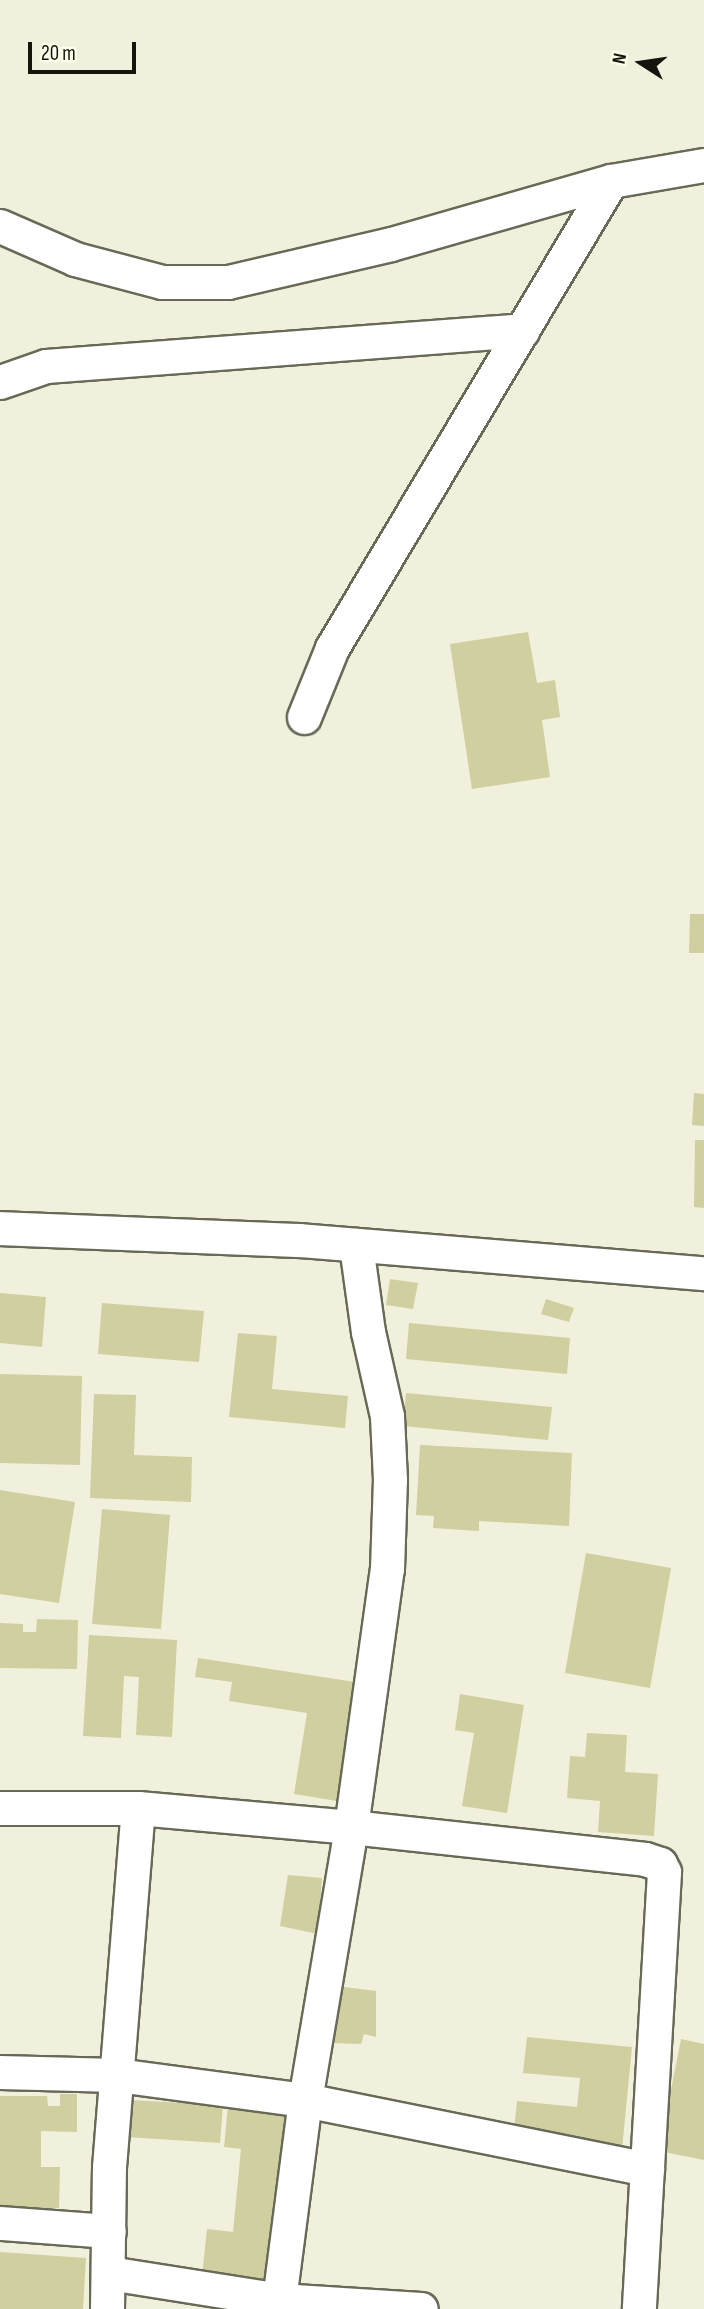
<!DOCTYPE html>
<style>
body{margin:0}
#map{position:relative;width:704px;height:2309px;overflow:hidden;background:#f1f0dc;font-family:"Sofia Sans Condensed",sans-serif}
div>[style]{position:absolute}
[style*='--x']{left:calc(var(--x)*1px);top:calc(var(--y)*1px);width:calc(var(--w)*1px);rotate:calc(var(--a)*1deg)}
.building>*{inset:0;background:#d0cfa0}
.roads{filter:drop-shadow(2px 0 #696958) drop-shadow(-2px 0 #696958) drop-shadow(0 2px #696958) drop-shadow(0 -2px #696958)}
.street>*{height:33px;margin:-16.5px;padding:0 16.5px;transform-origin:16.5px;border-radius:16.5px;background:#fff}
span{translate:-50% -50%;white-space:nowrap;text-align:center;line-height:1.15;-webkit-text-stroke:6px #fefeea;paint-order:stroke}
.north{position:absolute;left:606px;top:28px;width:70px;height:70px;-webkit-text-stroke:5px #fefeea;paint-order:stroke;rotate:282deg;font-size:19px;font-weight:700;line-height:28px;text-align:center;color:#15150e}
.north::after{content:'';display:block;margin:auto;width:24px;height:32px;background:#15150e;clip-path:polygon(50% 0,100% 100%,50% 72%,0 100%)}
.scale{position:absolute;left:28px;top:42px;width:108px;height:32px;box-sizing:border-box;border:4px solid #15150e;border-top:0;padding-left:9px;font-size:21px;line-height:24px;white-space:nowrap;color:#15150e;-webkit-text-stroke:5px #fefeea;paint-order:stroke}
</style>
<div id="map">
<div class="building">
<div style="clip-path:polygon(528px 632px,537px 683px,555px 680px,560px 717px,542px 720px,550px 777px,472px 789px,450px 644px)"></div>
<div style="clip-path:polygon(690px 914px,704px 914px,704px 953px,689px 953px)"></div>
<div style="clip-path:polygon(694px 1093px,704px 1094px,704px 1126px,692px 1125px)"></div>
<div style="clip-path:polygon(695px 1140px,704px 1140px,704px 1208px,694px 1207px)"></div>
<div style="clip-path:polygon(390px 1279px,418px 1283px,413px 1309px,386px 1305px)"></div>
<div style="clip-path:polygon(0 1293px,46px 1297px,42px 1347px,0 1343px)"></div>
<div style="clip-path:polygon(546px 1299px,574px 1308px,569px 1322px,541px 1314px)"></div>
<div style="clip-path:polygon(102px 1303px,204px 1311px,199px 1362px,98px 1354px)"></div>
<div style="clip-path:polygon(409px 1323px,570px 1338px,567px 1374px,406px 1359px)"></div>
<div style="clip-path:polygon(238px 1333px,277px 1336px,272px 1389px,348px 1396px,345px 1428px,229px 1417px)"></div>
<div style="clip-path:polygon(0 1374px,82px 1376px,80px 1465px,0 1463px)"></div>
<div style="clip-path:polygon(406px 1393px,552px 1407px,548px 1440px,403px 1426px)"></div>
<div style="clip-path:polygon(94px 1394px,136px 1395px,134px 1455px,192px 1457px,191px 1502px,90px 1498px)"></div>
<div style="clip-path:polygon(420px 1445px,572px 1453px,569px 1526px,479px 1521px,479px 1531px,433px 1528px,434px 1516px,416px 1515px)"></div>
<div style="clip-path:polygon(0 1490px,75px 1502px,59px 1603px,0 1594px)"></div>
<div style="clip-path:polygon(102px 1509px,170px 1515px,161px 1629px,92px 1624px)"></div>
<div style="clip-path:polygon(586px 1553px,671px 1568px,650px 1688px,565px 1673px)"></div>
<div style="clip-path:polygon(37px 1619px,78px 1620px,77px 1669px,0 1668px,0 1623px,23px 1624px,23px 1632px,36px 1632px)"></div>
<div style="clip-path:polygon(89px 1635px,177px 1640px,172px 1737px,136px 1735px,139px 1677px,124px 1676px,121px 1738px,83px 1736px)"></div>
<div style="clip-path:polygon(198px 1658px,355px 1682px,337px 1801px,294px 1794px,307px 1713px,229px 1701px,232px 1682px,195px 1677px)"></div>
<div style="clip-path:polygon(460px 1694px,524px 1705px,507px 1813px,462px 1806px,474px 1733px,455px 1730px)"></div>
<div style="clip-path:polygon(587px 1733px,627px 1735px,625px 1772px,658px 1774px,654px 1836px,598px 1832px,600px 1801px,567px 1798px,570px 1756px,585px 1757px)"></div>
<div style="clip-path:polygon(288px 1875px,322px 1878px,318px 1934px,280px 1926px)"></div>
<div style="clip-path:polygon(336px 1986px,376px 1991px,376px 2037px,364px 2034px,361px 2044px,331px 2043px)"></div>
<div style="clip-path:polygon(527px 2037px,632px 2047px,622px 2149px,513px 2139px,517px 2101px,577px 2107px,580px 2078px,523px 2073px)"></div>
<div style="clip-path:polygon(681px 2039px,704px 2044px,704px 2160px,659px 2151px)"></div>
<div style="clip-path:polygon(60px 2094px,77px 2094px,77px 2132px,41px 2131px,41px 2167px,60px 2167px,59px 2208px,0 2208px,0 2096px,47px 2096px,48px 2106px,60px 2106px)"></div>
<div style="clip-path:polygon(128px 2100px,223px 2105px,220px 2143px,126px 2137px)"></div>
<div style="clip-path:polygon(228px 2105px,285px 2110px,269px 2282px,202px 2276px,207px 2229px,233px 2232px,241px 2149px,224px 2147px)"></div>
<div style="clip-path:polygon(0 2252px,86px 2258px,83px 2309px,0 2309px)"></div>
</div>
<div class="roads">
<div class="street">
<div style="--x:0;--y:226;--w:82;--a:23.7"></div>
<div style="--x:75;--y:259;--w:90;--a:14.8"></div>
<div style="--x:162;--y:282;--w:66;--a:0"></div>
<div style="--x:228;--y:282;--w:167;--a:-13.1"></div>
<div style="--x:391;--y:244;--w:229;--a:-16"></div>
<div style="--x:611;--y:181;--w:94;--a:-9.8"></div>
<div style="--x:0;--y:382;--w:49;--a:-19.2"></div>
<div style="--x:46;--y:366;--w:478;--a:-4.3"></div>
<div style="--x:304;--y:717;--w:74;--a:-67.9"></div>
<div style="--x:332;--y:648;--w:544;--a:-59.14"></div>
<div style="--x:0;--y:1228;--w:299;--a:2.3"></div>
<div style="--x:299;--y:1240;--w:406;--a:4.7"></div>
<div style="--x:0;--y:1808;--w:138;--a:0"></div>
<div style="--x:138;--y:1808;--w:214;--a:5.1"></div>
<div style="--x:351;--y:1827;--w:296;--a:6.2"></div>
<div style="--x:645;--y:1859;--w:16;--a:18"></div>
<div style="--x:660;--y:1864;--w:9;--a:63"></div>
<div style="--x:664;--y:1872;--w:438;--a:93.3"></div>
<div style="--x:0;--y:2072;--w:117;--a:1.5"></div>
<div style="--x:117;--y:2075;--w:190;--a:7.6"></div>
<div style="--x:305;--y:2100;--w:349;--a:11.4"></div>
<div style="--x:0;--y:2223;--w:109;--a:4.2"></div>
<div style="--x:109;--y:2273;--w:172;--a:9"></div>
<div style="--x:279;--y:2300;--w:142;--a:3.6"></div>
<div style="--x:279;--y:2300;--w:202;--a:-82.6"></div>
<div style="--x:305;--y:2100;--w:277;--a:-80.4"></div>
<div style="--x:351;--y:1827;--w:260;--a:-82.1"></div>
<div style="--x:387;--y:1569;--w:89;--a:-88.1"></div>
<div style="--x:390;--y:1480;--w:64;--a:-92.7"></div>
<div style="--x:387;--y:1416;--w:86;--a:-102.7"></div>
<div style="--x:368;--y:1332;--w:88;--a:-97.9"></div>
<div style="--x:107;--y:2309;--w:142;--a:-89.2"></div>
<div style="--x:109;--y:2167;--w:360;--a:-85.4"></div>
</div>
</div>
<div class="north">N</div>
<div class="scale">20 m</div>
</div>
